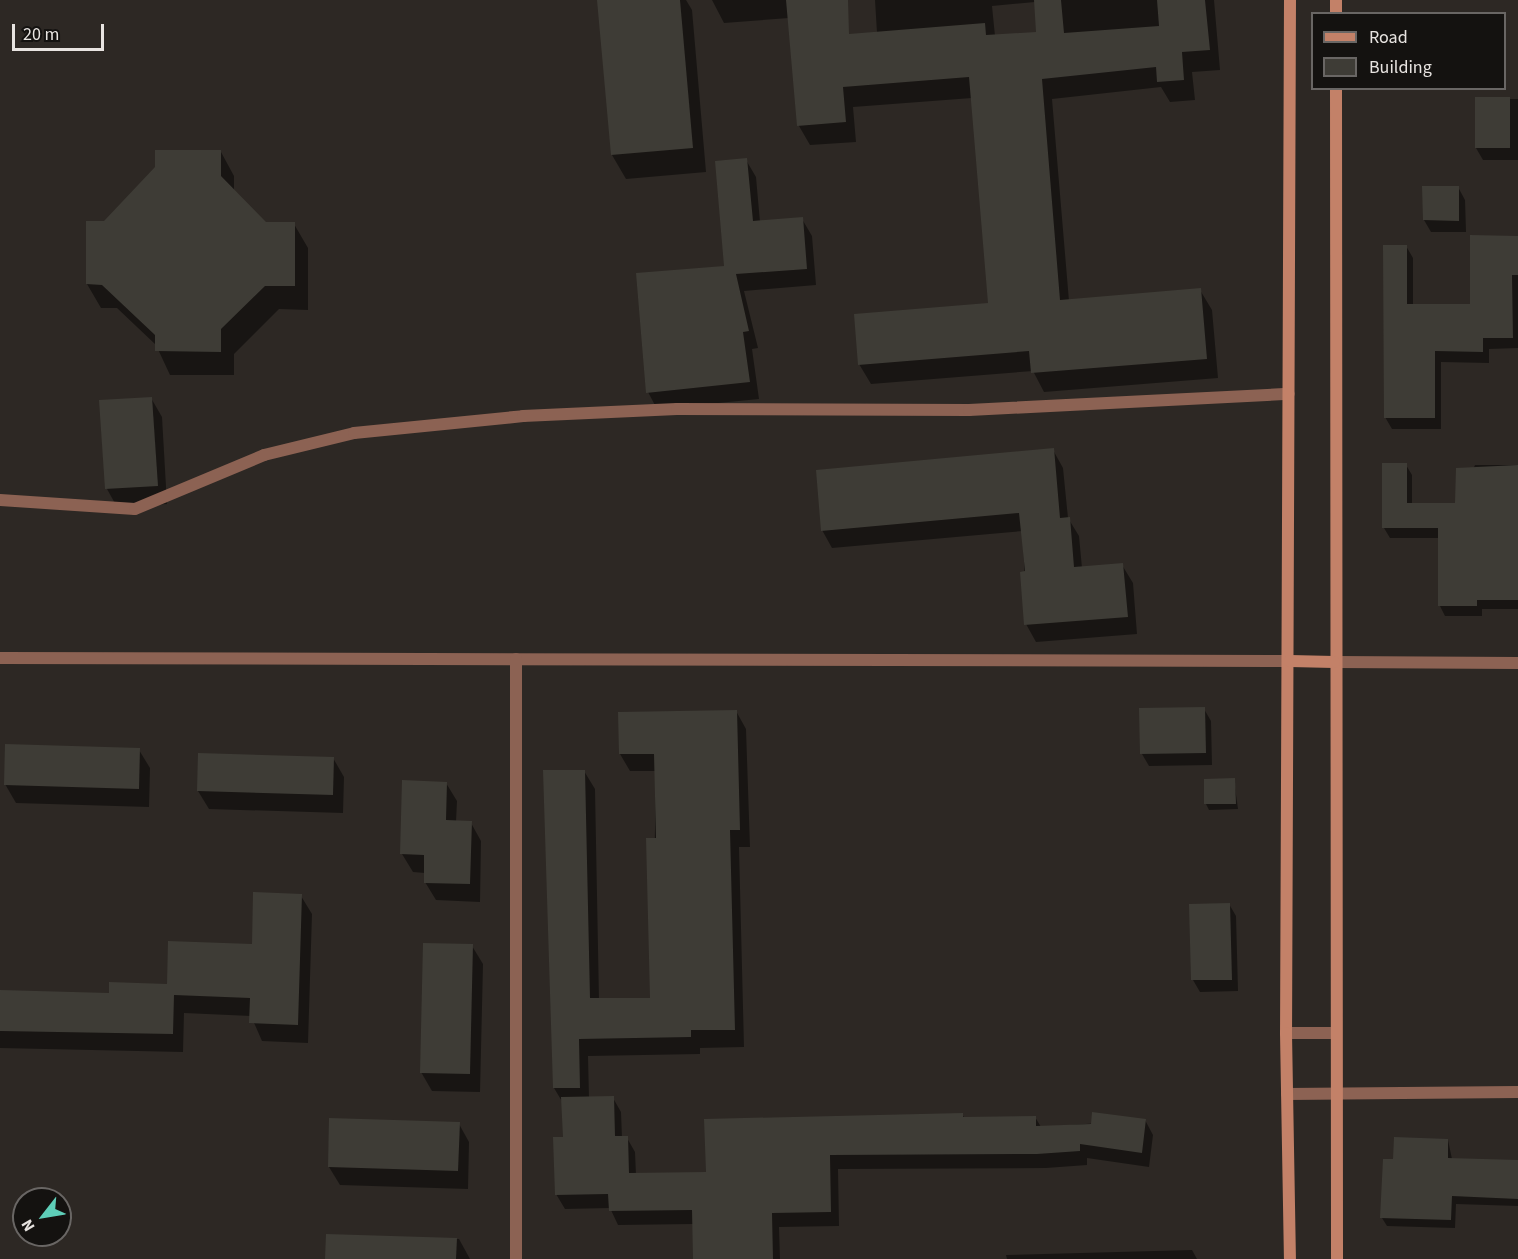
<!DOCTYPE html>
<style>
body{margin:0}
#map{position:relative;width:1518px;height:1259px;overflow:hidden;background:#2d2824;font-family:"Source Sans 3",sans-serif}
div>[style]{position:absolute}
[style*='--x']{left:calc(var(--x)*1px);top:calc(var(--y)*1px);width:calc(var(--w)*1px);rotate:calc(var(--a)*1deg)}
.shadow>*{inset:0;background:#0007}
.building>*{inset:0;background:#3e3c36}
.street>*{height:12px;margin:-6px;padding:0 6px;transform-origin:6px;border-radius:6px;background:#8c6253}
.secondary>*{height:12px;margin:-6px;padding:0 6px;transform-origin:6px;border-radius:6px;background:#c38168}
span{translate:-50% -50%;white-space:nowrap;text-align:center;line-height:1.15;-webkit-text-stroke:4.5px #141210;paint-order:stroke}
.legend{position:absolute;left:1311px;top:12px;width:195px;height:78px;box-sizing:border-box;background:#141210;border:2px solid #696664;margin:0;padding:8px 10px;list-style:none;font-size:18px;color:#e8e4e1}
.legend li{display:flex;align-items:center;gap:12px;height:30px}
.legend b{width:30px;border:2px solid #696664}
.north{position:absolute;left:12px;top:1187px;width:60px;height:60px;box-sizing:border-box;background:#141210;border:2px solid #696664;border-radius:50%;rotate:239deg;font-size:16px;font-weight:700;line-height:24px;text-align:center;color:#e8e4e1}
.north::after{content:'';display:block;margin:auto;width:21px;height:27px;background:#5eceb8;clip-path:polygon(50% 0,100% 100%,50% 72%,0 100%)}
.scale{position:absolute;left:12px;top:24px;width:92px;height:27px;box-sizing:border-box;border:3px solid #e8e4e1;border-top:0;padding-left:8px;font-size:18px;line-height:21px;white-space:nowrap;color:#e8e4e1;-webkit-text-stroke:4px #141210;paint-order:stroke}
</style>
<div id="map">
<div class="shadow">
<div style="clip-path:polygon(599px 0,686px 0,692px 10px,706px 172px,626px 179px,612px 155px)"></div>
<div style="clip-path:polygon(evenodd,712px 0,832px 0,835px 37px,877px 33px,875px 0,1214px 0,1220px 70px,1192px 72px,1195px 100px,1170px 102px,1161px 87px,1052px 99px,1069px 301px,1200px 290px,1212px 310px,1218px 378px,1044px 392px,1033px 371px,871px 384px,859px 364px,990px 304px,972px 98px,853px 107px,856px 142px,810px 145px,799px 126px,789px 18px,724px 23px,712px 0,1035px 2px,1038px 33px,995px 36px,992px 6px,1035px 2px)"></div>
<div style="clip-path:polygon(1477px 99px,1518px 99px,1518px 160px,1483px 160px,1476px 148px)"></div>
<div style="clip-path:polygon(221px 152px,234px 176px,234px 191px,266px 223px,294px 224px,308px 248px,308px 310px,279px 309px,234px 354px,234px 375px,170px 375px,156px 345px,117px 308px,101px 308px,87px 284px,105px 222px)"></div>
<div style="clip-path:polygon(746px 160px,756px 177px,760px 222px,802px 219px,812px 236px,816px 285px,744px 291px,758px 348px,752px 349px,759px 399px,657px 409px,648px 392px,726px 267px)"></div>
<div style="clip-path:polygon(1458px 187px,1465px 200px,1466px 232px,1431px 232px,1424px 220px)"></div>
<div style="clip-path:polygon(1518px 237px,1518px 348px,1489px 349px,1489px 363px,1441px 362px,1441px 429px,1392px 429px,1385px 417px,1406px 246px,1413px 258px,1413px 305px,1472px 306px)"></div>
<div style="clip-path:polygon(151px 398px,162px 417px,167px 504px,117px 507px,107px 489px)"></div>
<div style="clip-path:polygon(1053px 450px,1063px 468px,1068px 518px,1079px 536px,1082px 568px,1122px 565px,1133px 583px,1137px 634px,1036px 642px,1026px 624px,1023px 531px,832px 548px,822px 530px)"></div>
<div style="clip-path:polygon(1406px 465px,1412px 475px,1412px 504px,1457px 505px,1475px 465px,1518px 465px,1518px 609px,1482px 609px,1482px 616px,1445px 616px,1440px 606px,1440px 538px,1390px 538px,1384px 528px)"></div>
<div style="clip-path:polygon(1204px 709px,1211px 721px,1212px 765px,1149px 766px,1142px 754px,1141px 710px)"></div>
<div style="clip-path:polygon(736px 711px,746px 729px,750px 847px,739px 847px,744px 1047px,700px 1048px,700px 1054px,588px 1056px,589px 1098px,613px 1098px,621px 1112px,622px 1138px,627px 1138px,635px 1152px,636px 1175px,707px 1174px,962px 1114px,965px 1119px,1035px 1117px,1041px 1127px,1145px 1120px,1153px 1135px,1149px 1167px,1087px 1158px,1087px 1165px,1046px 1168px,838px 1169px,839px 1226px,779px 1227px,780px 1259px,694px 1259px,694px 1224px,618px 1225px,610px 1208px,565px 1209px,556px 1194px,564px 1139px,563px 1103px,554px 1088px,584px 771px,595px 789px,599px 1000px,652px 999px,656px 771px,630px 771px,620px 754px)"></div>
<div style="clip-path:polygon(139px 750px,150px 768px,149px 807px,16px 803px,5px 784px)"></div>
<div style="clip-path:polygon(333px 758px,344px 777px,343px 813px,209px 809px,198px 791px)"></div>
<div style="clip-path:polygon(1234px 780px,1238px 809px,1209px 810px,1206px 804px)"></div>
<div style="clip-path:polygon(446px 783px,457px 801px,456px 822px,471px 823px,481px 841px,480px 902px,436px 900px,425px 882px,425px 873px,413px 872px,402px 854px)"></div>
<div style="clip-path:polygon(301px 896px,312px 914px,308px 1043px,262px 1041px,251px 1016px,184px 1013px,183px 1052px,0 1048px,0 991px,111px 995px,168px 986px,253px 946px)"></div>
<div style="clip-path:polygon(1229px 904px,1236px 916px,1238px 991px,1200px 992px,1193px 980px,1191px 905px)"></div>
<div style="clip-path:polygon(472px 946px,483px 964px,480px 1092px,432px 1091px,421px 1072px)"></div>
<div style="clip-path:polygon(459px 1124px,469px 1142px,468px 1189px,340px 1185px,329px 1167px)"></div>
<div style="clip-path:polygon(1448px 1140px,1452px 1159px,1518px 1162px,1518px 1206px,1456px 1204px,1455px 1228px,1387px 1226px,1382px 1218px,1395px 1161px)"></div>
<div style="clip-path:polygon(327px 1235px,459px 1239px,470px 1259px,326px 1259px)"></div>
<div style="clip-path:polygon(1192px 1250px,1197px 1259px,1007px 1259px,1006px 1255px)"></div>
</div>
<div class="building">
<div style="clip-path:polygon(597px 0,680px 0,693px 148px,611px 155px)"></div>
<div style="clip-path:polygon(786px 0,848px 0,849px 34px,985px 23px,986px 35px,1036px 32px,1034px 0,1061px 0,1064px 33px,1159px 26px,1157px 0,1205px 0,1210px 50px,1182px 52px,1184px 80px,1157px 82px,1156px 67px,1042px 79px,1060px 300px,1201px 288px,1207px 359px,1031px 373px,1029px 351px,858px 365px,854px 314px,988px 303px,969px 77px,843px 87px,846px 122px,797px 126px)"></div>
<div style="clip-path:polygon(1475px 97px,1510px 97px,1510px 148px,1475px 148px)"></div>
<div style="clip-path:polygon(155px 150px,221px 150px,221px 176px,266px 222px,295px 222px,295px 286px,265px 286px,221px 329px,221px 352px,155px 351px,155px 335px,102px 285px,86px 284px,86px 221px,104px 221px,155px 167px)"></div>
<div style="clip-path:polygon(747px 158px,753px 221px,803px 217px,807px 269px,736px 274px,749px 331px,743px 332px,750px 382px,646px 393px,636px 273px,724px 266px,715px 161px)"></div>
<div style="clip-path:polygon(1422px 186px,1459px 186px,1459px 221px,1423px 220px)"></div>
<div style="clip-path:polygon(1470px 235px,1518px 236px,1518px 275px,1512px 275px,1513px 338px,1483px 338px,1483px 352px,1435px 351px,1435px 418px,1384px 418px,1383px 245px,1407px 245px,1407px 304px,1470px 304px)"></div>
<div style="clip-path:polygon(152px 397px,158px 486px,105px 489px,99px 400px)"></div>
<div style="clip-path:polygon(1054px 448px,1060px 518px,1070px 517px,1074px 567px,1123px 563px,1128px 617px,1024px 625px,1020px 572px,1025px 571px,1019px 513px,821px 531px,816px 470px)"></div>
<div style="clip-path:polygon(1382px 463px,1407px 463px,1407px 503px,1455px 503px,1456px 468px,1518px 465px,1518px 600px,1477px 600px,1477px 606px,1438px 606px,1438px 528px,1382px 528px)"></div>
<div style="clip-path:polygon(1205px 707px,1206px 753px,1140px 754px,1139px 708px)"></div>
<div style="clip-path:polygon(737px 710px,740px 830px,730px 830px,735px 1030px,691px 1030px,691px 1037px,579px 1039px,580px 1088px,553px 1088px,543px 770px,585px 770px,590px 998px,650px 998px,646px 838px,656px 838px,654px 754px,619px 754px,618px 712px)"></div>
<div style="clip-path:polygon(5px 744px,140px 748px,139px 789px,4px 785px)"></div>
<div style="clip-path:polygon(198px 753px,334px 757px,333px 795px,197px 791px)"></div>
<div style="clip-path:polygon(1235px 778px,1236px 804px,1204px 804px,1204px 779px)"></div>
<div style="clip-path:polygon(402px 780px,447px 782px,446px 820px,472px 821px,470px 884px,424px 883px,424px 855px,400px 854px)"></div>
<div style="clip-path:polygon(253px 892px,302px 894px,298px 1025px,249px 1023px,250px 998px,174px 995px,173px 1034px,0 1031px,0 990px,109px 993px,109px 982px,167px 984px,168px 941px,252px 944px)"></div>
<div style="clip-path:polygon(1230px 903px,1232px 980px,1191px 980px,1189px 904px)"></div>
<div style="clip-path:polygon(423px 943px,473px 944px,470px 1074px,420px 1073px)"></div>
<div style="clip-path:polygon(614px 1096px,615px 1136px,628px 1136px,629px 1173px,706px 1172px,704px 1119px,963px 1113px,963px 1117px,1036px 1116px,1036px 1126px,1091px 1124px,1092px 1112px,1146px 1119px,1142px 1153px,1080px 1144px,1080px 1151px,1037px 1154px,830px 1155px,831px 1212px,772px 1213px,773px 1259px,693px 1259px,692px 1210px,609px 1211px,608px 1194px,555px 1195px,553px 1137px,563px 1137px,561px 1097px)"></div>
<div style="clip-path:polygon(329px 1118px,460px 1122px,458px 1171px,328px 1167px)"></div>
<div style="clip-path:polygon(1394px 1137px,1448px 1139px,1448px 1158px,1518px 1160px,1518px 1199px,1452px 1196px,1451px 1220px,1380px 1218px,1383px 1159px,1393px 1159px)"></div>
<div style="clip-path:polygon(326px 1234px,457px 1238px,456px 1259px,325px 1259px)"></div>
</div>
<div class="street">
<div style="--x:0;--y:500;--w:135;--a:3.8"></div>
<div style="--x:135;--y:509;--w:140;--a:-22.7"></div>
<div style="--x:264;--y:455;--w:93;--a:-13.7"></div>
<div style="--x:354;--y:433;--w:170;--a:-5.7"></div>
<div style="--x:523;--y:416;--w:154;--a:-2.6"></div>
<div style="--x:677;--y:409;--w:292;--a:0.2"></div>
<div style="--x:969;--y:410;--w:320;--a:-2.9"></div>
<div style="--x:0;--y:658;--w:1290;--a:0.13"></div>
<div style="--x:1334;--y:662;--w:184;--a:0.3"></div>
<div style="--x:1286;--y:1033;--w:48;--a:0"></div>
<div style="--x:1287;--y:1094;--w:231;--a:-0.5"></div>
<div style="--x:516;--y:1259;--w:600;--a:-90"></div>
</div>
<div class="secondary">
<div style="--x:1290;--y:0;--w:1033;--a:90.22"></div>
<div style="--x:1286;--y:1033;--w:226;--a:89"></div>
<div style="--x:1336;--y:14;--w:14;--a:-90"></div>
<div style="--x:1336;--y:88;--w:1171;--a:89.95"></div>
<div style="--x:1290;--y:661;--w:44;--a:1.3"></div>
</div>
<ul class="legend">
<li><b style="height:8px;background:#c38168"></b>Road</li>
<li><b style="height:16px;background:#3e3c36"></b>Building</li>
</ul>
<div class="north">N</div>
<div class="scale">20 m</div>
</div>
